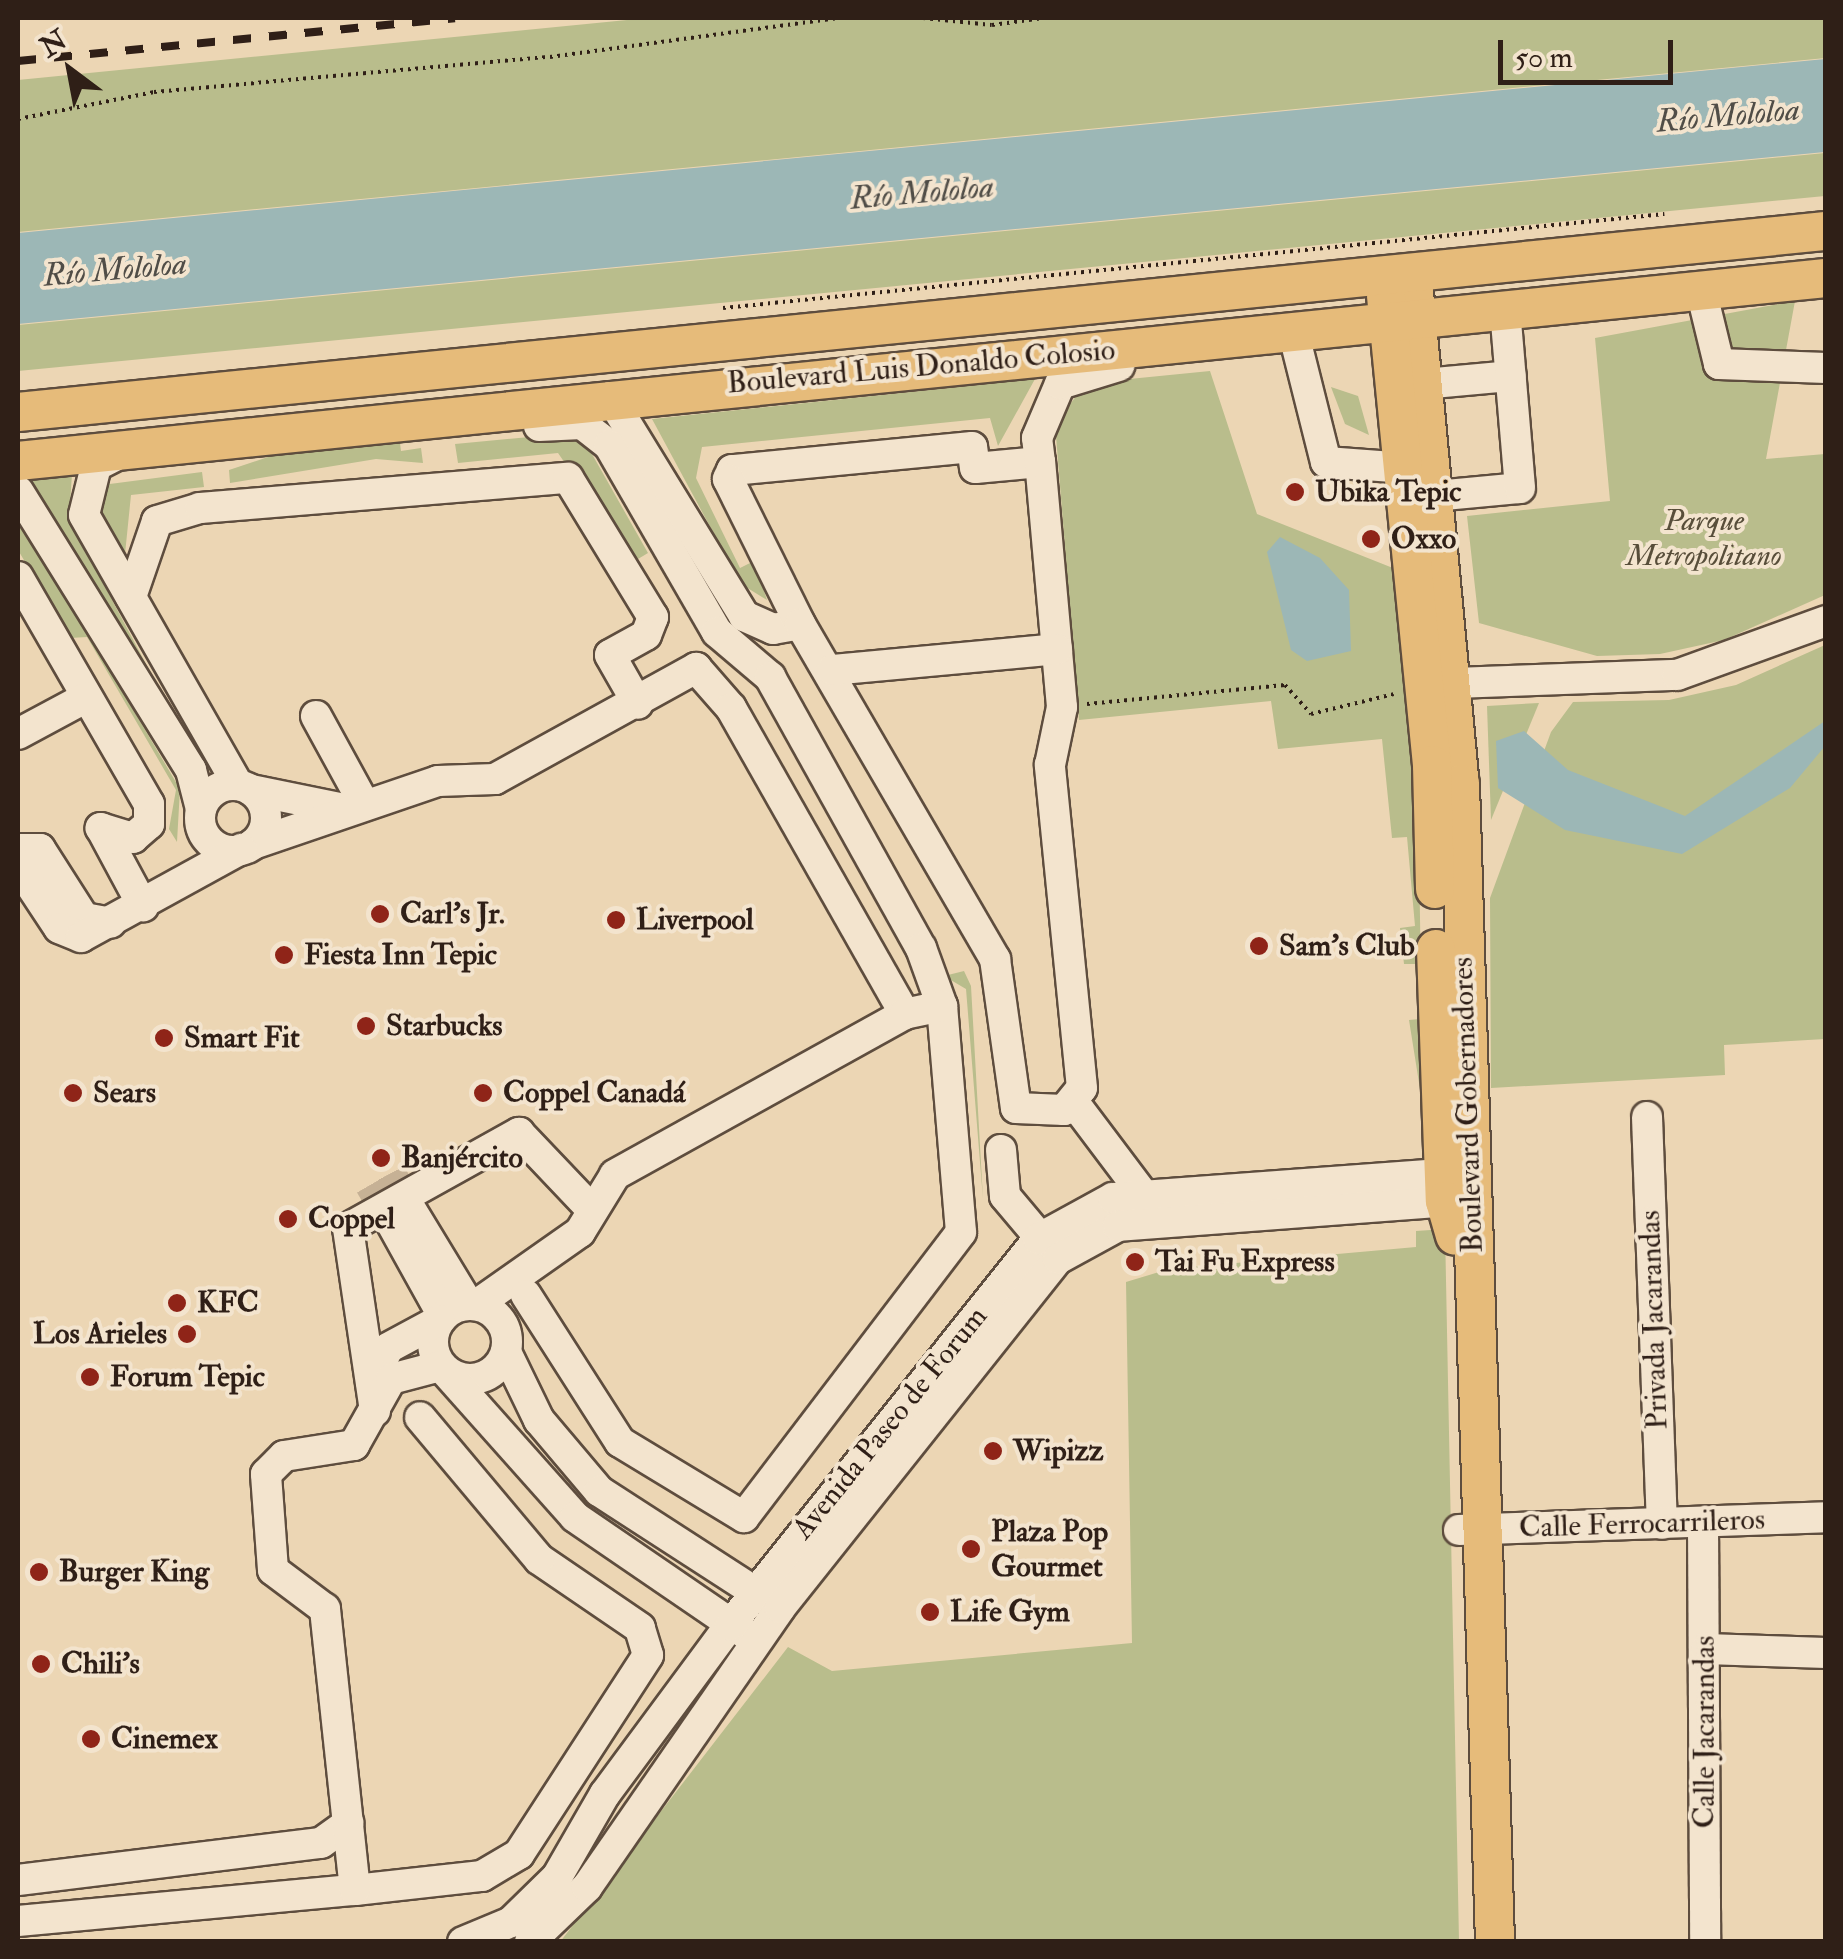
<!DOCTYPE html>
<meta charset="utf-8">
<style>
body{margin:0}
#map{position:relative;width:1843px;height:1959px;overflow:hidden;background:#ecd6b4;font-family:"IM FELL Double Pica",serif}
div>[style]{position:absolute}
[style*='--x']{left:calc(var(--x)*1px);top:calc(var(--y)*1px);width:calc(var(--w)*1px);rotate:calc(var(--a)*1deg)}
.green>*{inset:0;background:#b9bd8c}
.water>*{inset:0;background:#9cb7b6}
.minor-tunnel>*{height:30px;margin-top:-15px;transform-origin:0;background:repeating-linear-gradient(90deg,#c6b195 0 30px,transparent 0 45px)}
.path>*{height:4px;margin-top:-2px;transform-origin:0;background:repeating-linear-gradient(90deg,#2f1f17 0 2.5px,transparent 0 7.5px)}
.roads{filter:drop-shadow(2px 0 #5e4d3e) drop-shadow(-2px 0 #5e4d3e) drop-shadow(0 2px #5e4d3e) drop-shadow(0 -2px #5e4d3e)}
.minor>*{height:30px;margin:-15px;padding:0 15px;transform-origin:15px;border-radius:15px;background:#f3e4ce}
.minor>.ring{margin:-15px;padding:0;box-sizing:content-box;background:none;border:30px solid #f3e4ce;border-radius:50%}
.major>*{height:38px;margin:-19px;padding:0 19px;transform-origin:19px;border-radius:19px;background:#e6bb7a}
.rail>*{height:8px;margin-top:-4px;transform-origin:0;background:repeating-linear-gradient(90deg,#2f1f17 0 18px,transparent 0 36px)}
.dots>*{width:28px;height:28px;translate:-50% -50%;box-sizing:border-box;border:5px solid #f3e4ce;border-radius:50%}
span{translate:-50% -50%;white-space:nowrap;text-align:center;line-height:1.15;-webkit-text-stroke:8px #f3e4ce;paint-order:stroke}
.street-label{font-size:30px;color:#2f1f17}
.poi-label{font-size:30px;color:#2f1f17;font-weight:700}
.left{translate:0 -50%;text-align:left}
.right{translate:-100% -50%;text-align:right}
.park-label{font-size:30px;color:#584e3a;font-style:italic}
.water-label{font-size:32px;color:#504d47;font-style:italic}
.frame{position:absolute;inset:0;border:20px solid #2f1f17;pointer-events:none}
.north{position:absolute;left:20px;top:20px;width:100px;height:100px;-webkit-text-stroke:8px #f3e4ce;paint-order:stroke;rotate:328deg;font-size:28px;font-weight:700;line-height:40px;text-align:center;color:#2f1f17}
.north::after{content:'';display:block;margin:auto;width:35px;height:45px;background:#2f1f17;clip-path:polygon(50% 0,100% 100%,50% 72%,0 100%)}
.scale{position:absolute;left:1498px;top:40px;width:175px;height:45px;box-sizing:border-box;border:5px solid #2f1f17;border-top:0;padding-left:12px;font-size:30px;line-height:35px;white-space:nowrap;color:#2f1f17;-webkit-text-stroke:8px #f3e4ce;paint-order:stroke}
</style>
<div id="map">
<div class="green">
<div style="clip-path:polygon(647px 18px,1825px 18px,1826px 58px,18px 232px,18px 80px)"></div>
<div style="clip-path:polygon(1825px 153px,1825px 196px,18px 371px,18px 325px)"></div>
<div style="clip-path:polygon(1795px 301px,1766px 459px,1825px 454px,1825px 595px,1724px 640px,1660px 654px,1597px 656px,1479px 623px,1467px 516px,1610px 501px,1595px 338px)"></div>
<div style="clip-path:polygon(1210px 371px,1257px 514px,1403px 572px,1417px 727px,1423px 1108px,1409px 1020px,1420px 1019px,1415px 964px,1404px 964px,1400px 928px,1415px 926px,1407px 837px,1392px 838px,1382px 739px,1278px 749px,1271px 701px,1079px 720px,1055px 424px,1080px 391px,1099px 382px)"></div>
<div style="clip-path:polygon(1035px 379px,998px 446px,990px 418px,702px 447px,696px 478px,740px 568px,754px 561px,767px 600px,741px 584px,652px 419px)"></div>
<div style="clip-path:polygon(1331px 387px,1358px 396px,1369px 435px,1345px 424px)"></div>
<div style="clip-path:polygon(562px 434px,588px 447px,648px 553px,633px 562px,558px 453px,458px 463px,455px 444px)"></div>
<div style="clip-path:polygon(400px 443px,401px 451px,421px 448px,423px 463px,376px 459px,230px 483px,229px 470px,274px 455px)"></div>
<div style="clip-path:polygon(202px 472px,204px 487px,131px 495px,124px 564px,99px 523px,102px 485px)"></div>
<div style="clip-path:polygon(72px 474px,69px 519px,205px 775px,29px 480px)"></div>
<div style="clip-path:polygon(18px 515px,180px 789px,177px 842px,169px 829px,176px 790px,87px 637px,70px 638px,18px 550px)"></div>
<div style="clip-path:polygon(1825px 645px,1825px 1039px,1724px 1045px,1725px 1075px,1491px 1088px,1490px 898px,1551px 732px,1573px 702px,1669px 700px,1736px 685px)"></div>
<div style="clip-path:polygon(1539px 703px,1491px 820px,1487px 706px)"></div>
<div style="clip-path:polygon(964px 971px,971px 986px,983px 1199px,966px 989px,944px 976px)"></div>
<div style="clip-path:polygon(1445px 1229px,1459px 1941px,560px 1942px,788px 1647px,832px 1671px,1132px 1643px,1126px 1282px,1169px 1269px,1416px 1247px,1416px 1231px)"></div>
</div>
<div class="water">
<div style="clip-path:polygon(1825px 59px,1825px 152px,18px 324px,18px 233px)"></div>
<div style="clip-path:polygon(1280px 537px,1320px 558px,1349px 590px,1351px 651px,1307px 661px,1291px 650px,1267px 552px)"></div>
<div style="clip-path:polygon(1825px 721px,1825px 746px,1790px 788px,1682px 854px,1565px 830px,1498px 788px,1496px 741px,1524px 731px,1568px 770px,1685px 816px)"></div>
</div>
<div class="minor-tunnel">
<div style="--x:391;--y:1173;--w:34;--a:62"></div>
<div style="--x:370;--y:1185;--w:34;--a:60"></div>
</div>
<div class="path">
<div style="--x:854;--y:18;--w:30;--a:0"></div>
<div style="--x:923;--y:18;--w:69;--a:5.8"></div>
<div style="--x:992;--y:25;--w:52;--a:-7.7"></div>
<div style="--x:18;--y:119;--w:139;--a:-11.2"></div>
<div style="--x:154;--y:92;--w:398;--a:-5.1"></div>
<div style="--x:550;--y:57;--w:291;--a:-7.7"></div>
<div style="--x:723;--y:308;--w:946;--a:-5.7"></div>
<div style="--x:1087;--y:704;--w:199;--a:-5.5"></div>
<div style="--x:1285;--y:685;--w:39;--a:48"></div>
<div style="--x:1311;--y:714;--w:85;--a:-13.5"></div>
</div>
<div class="roads">
<div class="minor">
<div style="--x:1701;--y:290;--w:76;--a:76.3"></div>
<div style="--x:1719;--y:364;--w:107;--a:2.1"></div>
<div style="--x:1293;--y:331;--w:135;--a:75.9"></div>
<div style="--x:1326;--y:462;--w:80;--a:4.3"></div>
<div style="--x:1423;--y:384;--w:88;--a:-5.2"></div>
<div style="--x:610;--y:397;--w:257;--a:58.5"></div>
<div style="--x:744;--y:616;--w:32;--a:24"></div>
<div style="--x:773;--y:629;--w:27;--a:-10"></div>
<div style="--x:539;--y:426;--w:43;--a:-2.7"></div>
<div style="--x:582;--y:424;--w:34;--a:38"></div>
<div style="--x:609;--y:445;--w:216;--a:60"></div>
<div style="--x:717;--y:632;--w:70;--a:40.3"></div>
<div style="--x:770;--y:677;--w:310;--a:60.9"></div>
<div style="--x:921;--y:948;--w:62;--a:70.1"></div>
<div style="--x:125;--y:451;--w:33;--a:153"></div>
<div style="--x:96;--y:466;--w:50;--a:103.8"></div>
<div style="--x:84;--y:515;--w:311;--a:60.3"></div>
<div style="--x:1040;--y:462;--w:65;--a:174.7"></div>
<div style="--x:975;--y:468;--w:21;--a:-98"></div>
<div style="--x:972;--y:447;--w:241;--a:174.5"></div>
<div style="--x:732;--y:470;--w:10;--a:114"></div>
<div style="--x:728;--y:479;--w:162;--a:63.6"></div>
<div style="--x:800;--y:624;--w:388;--a:59.8"></div>
<div style="--x:995;--y:959;--w:150;--a:82"></div>
<div style="--x:1016;--y:1108;--w:48;--a:2.4"></div>
<div style="--x:1064;--y:1110;--w:28;--a:-51"></div>
<div style="--x:1082;--y:1088;--w:325;--a:-95.7"></div>
<div style="--x:1050;--y:765;--w:59;--a:-78.3"></div>
<div style="--x:1062;--y:707;--w:246;--a:-95.1"></div>
<div style="--x:1040;--y:462;--w:24;--a:-97"></div>
<div style="--x:1037;--y:438;--w:59;--a:-66.9"></div>
<div style="--x:1060;--y:384;--w:62;--a:-17"></div>
<div style="--x:18;--y:491;--w:328;--a:58.2"></div>
<div style="--x:191;--y:770;--w:40;--a:75.6"></div>
<div style="--x:1435;--y:496;--w:85;--a:-5.4"></div>
<div style="--x:1520;--y:488;--w:179;--a:-94.8"></div>
<div style="--x:18;--y:577;--w:262;--a:60"></div>
<div style="--x:149;--y:804;--w:20;--a:90"></div>
<div style="--x:149;--y:824;--w:21;--a:139"></div>
<div style="--x:133;--y:838;--w:34;--a:-163"></div>
<div style="--x:131;--y:597;--w:80;--a:-71.1"></div>
<div style="--x:157;--y:521;--w:45;--a:-16.8"></div>
<div style="--x:200;--y:508;--w:369;--a:-4.7"></div>
<div style="--x:568;--y:478;--w:163;--a:58.6"></div>
<div style="--x:653;--y:617;--w:19;--a:111"></div>
<div style="--x:646;--y:635;--w:41;--a:150.9"></div>
<div style="--x:610;--y:655;--w:56;--a:60.3"></div>
<div style="--x:832;--y:670;--w:226;--a:-5.3"></div>
<div style="--x:1429;--y:684;--w:248;--a:-2.1"></div>
<div style="--x:1677;--y:675;--w:158;--a:-19.9"></div>
<div style="--x:316;--y:716;--w:98;--a:61.3"></div>
<div style="--x:18;--y:734;--w:78;--a:-28.2"></div>
<div class="ring" style="left:200px;top:785px;width:36px;height:36px"></div>
<div style="--x:251;--y:790;--w:95;--a:11.5"></div>
<div style="--x:101;--y:828;--w:89;--a:61.7"></div>
<div style="--x:253;--y:844;--w:195;--a:-18.8"></div>
<div style="--x:438;--y:781;--w:57;--a:-2"></div>
<div style="--x:495;--y:779;--w:230;--a:-28.9"></div>
<div style="--x:696;--y:668;--w:53;--a:48.8"></div>
<div style="--x:731;--y:708;--w:352;--a:60.4"></div>
<div style="--x:905;--y:1014;--w:332;--a:151"></div>
<div style="--x:615;--y:1175;--w:67;--a:121.6"></div>
<div style="--x:580;--y:1232;--w:127;--a:144.9"></div>
<div style="--x:18;--y:849;--w:22;--a:0"></div>
<div style="--x:40;--y:849;--w:82;--a:57.5"></div>
<div style="--x:84;--y:918;--w:27;--a:10"></div>
<div style="--x:18;--y:866;--w:74;--a:56.5"></div>
<div style="--x:59;--y:928;--w:24;--a:22"></div>
<div style="--x:81;--y:937;--w:183;--a:-28.8"></div>
<div style="--x:1075;--y:1104;--w:128;--a:53"></div>
<div style="--x:1647;--y:1117;--w:407;--a:87.9"></div>
<div style="--x:1001;--y:1150;--w:46;--a:85"></div>
<div style="--x:1005;--y:1196;--w:75;--a:49.9"></div>
<div style="--x:407;--y:1203;--w:119;--a:58.7"></div>
<div style="--x:387;--y:1215;--w:115;--a:61"></div>
<div style="--x:526;--y:1295;--w:174;--a:57.4"></div>
<div style="--x:620;--y:1442;--w:145;--a:31.2"></div>
<div style="--x:744;--y:1517;--w:358;--a:-52.7"></div>
<div style="--x:961;--y:1232;--w:227;--a:-94.8"></div>
<div style="--x:942;--y:1006;--w:38;--a:168"></div>
<div class="ring" style="left:433px;top:1305px;width:44px;height:44px"></div>
<div style="--x:506;--y:1352;--w:76;--a:64.1"></div>
<div style="--x:539;--y:1420;--w:93;--a:49.8"></div>
<div style="--x:599;--y:1491;--w:202;--a:32.9"></div>
<div style="--x:445;--y:1371;--w:195;--a:48.3"></div>
<div style="--x:575;--y:1517;--w:207;--a:34.4"></div>
<div style="--x:371;--y:1382;--w:38;--a:-63"></div>
<div style="--x:388;--y:1348;--w:59;--a:-28.3"></div>
<div style="--x:375;--y:1411;--w:185;--a:-98.4"></div>
<div style="--x:348;--y:1228;--w:196;--a:-29.1"></div>
<div style="--x:519;--y:1133;--w:105;--a:46.5"></div>
<div style="--x:1703;--y:1522;--w:420;--a:89.7"></div>
<div style="--x:1459;--y:1530;--w:367;--a:-2"></div>
<div style="--x:1706;--y:1649;--w:120;--a:1.9"></div>
<div style="--x:18;--y:1880;--w:305;--a:-7"></div>
<div style="--x:321;--y:1843;--w:34;--a:-36"></div>
<div style="--x:355;--y:1890;--w:128;--a:-6.3"></div>
<div style="--x:482;--y:1876;--w:43;--a:-30.7"></div>
<div style="--x:519;--y:1854;--w:237;--a:-57"></div>
<div style="--x:648;--y:1655;--w:28;--a:-107"></div>
<div style="--x:640;--y:1628;--w:122;--a:-145.7"></div>
<div style="--x:539;--y:1559;--w:185;--a:-130"></div>
<div style="--x:18;--y:1921;--w:338;--a:-5.3"></div>
<div style="--x:355;--y:1890;--w:283;--a:-96.1"></div>
<div style="--x:325;--y:1609;--w:65;--a:-143.1"></div>
<div style="--x:273;--y:1570;--w:96;--a:-94.2"></div>
<div style="--x:266;--y:1474;--w:25;--a:-45"></div>
<div style="--x:284;--y:1456;--w:71;--a:-8.9"></div>
<div style="--x:354;--y:1445;--w:76;--a:-60.7"></div>
<div style="--x:391;--y:1379;--w:51;--a:-14.9"></div>
<div style="--x:463;--y:1942;--w:52;--a:-22.6"></div>
<div style="--x:511;--y:1922;--w:64;--a:-44.4"></div>
<div style="--x:557;--y:1877;--w:96;--a:-60"></div>
<div style="--x:605;--y:1794;--w:210;--a:-53.5"></div>
<div style="--x:730;--y:1625;--w:494;--a:-51.4"></div>
<div style="--x:1038;--y:1239;--w:85;--a:-28.7"></div>
<div style="--x:1113;--y:1198;--w:351;--a:-4.2"></div>
<div style="--x:530;--y:1942;--w:79;--a:-44"></div>
<div style="--x:587;--y:1887;--w:339;--a:-55.3"></div>
<div style="--x:780;--y:1608;--w:446;--a:-51.5"></div>
<div style="--x:1058;--y:1259;--w:68;--a:-28.8"></div>
<div style="--x:1118;--y:1226;--w:348;--a:-4.3"></div>
</div>
<div class="major">
<div style="--x:1414;--y:292;--w:494;--a:84.7"></div>
<div style="--x:1460;--y:784;--w:1159;--a:88.27"></div>
<div style="--x:1386;--y:296;--w:471;--a:84.4"></div>
<div style="--x:1432;--y:765;--w:124;--a:88.6"></div>
<div style="--x:18;--y:412;--w:1817;--a:-5.72"></div>
<div style="--x:18;--y:461;--w:1817;--a:-5.78"></div>
<div style="--x:1436;--y:949;--w:252;--a:88"></div>
<div style="--x:1445;--y:1201;--w:36;--a:74"></div>
</div>
</div>
<div class="rail">
<div style="--x:18;--y:61;--w:439;--a:-5.6"></div>
</div>
<div class="dots">
<div style="left:1295px;top:492px;background:#8f2418"></div>
<div style="left:1371px;top:539px;background:#8f2418"></div>
<div style="left:380px;top:914px;background:#8f2418"></div>
<div style="left:616px;top:920px;background:#8f2418"></div>
<div style="left:1259px;top:946px;background:#8f2418"></div>
<div style="left:284px;top:955px;background:#8f2418"></div>
<div style="left:366px;top:1026px;background:#8f2418"></div>
<div style="left:164px;top:1038px;background:#8f2418"></div>
<div style="left:73px;top:1093px;background:#8f2418"></div>
<div style="left:483px;top:1093px;background:#8f2418"></div>
<div style="left:381px;top:1158px;background:#8f2418"></div>
<div style="left:288px;top:1219px;background:#8f2418"></div>
<div style="left:1135px;top:1262px;background:#8f2418"></div>
<div style="left:177px;top:1303px;background:#8f2418"></div>
<div style="left:187px;top:1334px;background:#8f2418"></div>
<div style="left:90px;top:1377px;background:#8f2418"></div>
<div style="left:993px;top:1451px;background:#8f2418"></div>
<div style="left:971px;top:1549px;background:#8f2418"></div>
<div style="left:39px;top:1572px;background:#8f2418"></div>
<div style="left:930px;top:1612px;background:#8f2418"></div>
<div style="left:41px;top:1664px;background:#8f2418"></div>
<div style="left:91px;top:1739px;background:#8f2418"></div>
</div>
<div class="street-label">
<span style="left:921px;top:367px;rotate:-5deg">Boulevard Luis Donaldo Colosio</span>
<span style="left:1468px;top:1105px;rotate:-92deg">Boulevard Gobernadores</span>
<span style="left:1654px;top:1320px;rotate:-92deg">Privada Jacarandas</span>
<span style="left:890px;top:1423px;rotate:-51deg">Avenida Paseo de Forum</span>
<span style="left:1642px;top:1524px;rotate:-2deg">Calle Ferrocarrileros</span>
<span style="left:1705px;top:1732px;rotate:-90deg">Calle Jacarandas</span>
</div>
<div class="poi-label">
<span class="left" style="left:1315px;top:492px">Ubika Tepic</span>
<span class="left" style="left:1391px;top:539px">Oxxo</span>
<span class="left" style="left:400px;top:914px">Carl's Jr.</span>
<span class="left" style="left:636px;top:920px">Liverpool</span>
<span class="left" style="left:1279px;top:946px">Sam's Club</span>
<span class="left" style="left:304px;top:955px">Fiesta Inn Tepic</span>
<span class="left" style="left:386px;top:1026px">Starbucks</span>
<span class="left" style="left:184px;top:1038px">Smart Fit</span>
<span class="left" style="left:93px;top:1093px">Sears</span>
<span class="left" style="left:503px;top:1093px">Coppel Canadá</span>
<span class="left" style="left:401px;top:1158px">Banjército</span>
<span class="left" style="left:308px;top:1219px">Coppel</span>
<span class="left" style="left:1155px;top:1262px">Tai Fu Express</span>
<span class="left" style="left:197px;top:1303px">KFC</span>
<span class="right" style="left:167px;top:1334px">Los Arieles</span>
<span class="left" style="left:110px;top:1377px">Forum Tepic</span>
<span class="left" style="left:1013px;top:1451px">Wipizz</span>
<span class="left" style="left:991px;top:1549px">Plaza Pop<br>Gourmet</span>
<span class="left" style="left:59px;top:1572px">Burger King</span>
<span class="left" style="left:950px;top:1612px">Life Gym</span>
<span class="left" style="left:61px;top:1664px">Chili's</span>
<span class="left" style="left:111px;top:1739px">Cinemex</span>
</div>
<div class="park-label">
<span style="left:1704px;top:538px">Parque<br>Metropolitano</span>
</div>
<div class="water-label">
<span style="left:1728px;top:116px;rotate:-5deg">Río Mololoa</span>
<span style="left:922px;top:193px;rotate:-5deg">Río Mololoa</span>
<span style="left:115px;top:270px;rotate:-5deg">Río Mololoa</span>
</div>
<div class="frame"></div>
<div class="north">N</div>
<div class="scale">50 m</div>
</div>
